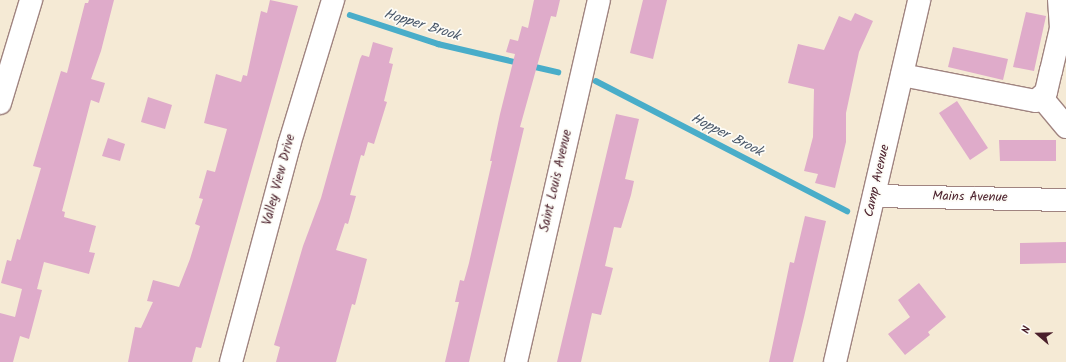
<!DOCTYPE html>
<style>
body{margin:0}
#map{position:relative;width:1066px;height:362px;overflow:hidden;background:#f5ead5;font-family:Kalam,sans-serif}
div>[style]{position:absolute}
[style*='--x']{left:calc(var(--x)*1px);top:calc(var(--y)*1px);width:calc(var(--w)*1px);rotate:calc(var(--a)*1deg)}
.stream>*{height:5.5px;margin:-2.75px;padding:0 2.75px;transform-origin:2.75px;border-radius:2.75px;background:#49adc9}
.building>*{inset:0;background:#dfabca}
.roads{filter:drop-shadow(1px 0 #a08480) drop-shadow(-1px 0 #a08480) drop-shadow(0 1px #a08480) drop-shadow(0 -1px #a08480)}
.minor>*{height:22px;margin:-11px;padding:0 11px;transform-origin:11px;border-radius:11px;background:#fff}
span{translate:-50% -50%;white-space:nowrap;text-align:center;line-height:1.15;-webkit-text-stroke:3.5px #fdfcf7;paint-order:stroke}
.street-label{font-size:13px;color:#4a1f2b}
.water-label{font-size:14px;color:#4a586a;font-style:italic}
.north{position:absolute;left:1018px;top:314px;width:40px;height:40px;-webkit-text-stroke:3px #fdfcf7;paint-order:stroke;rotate:290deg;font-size:11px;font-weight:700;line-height:16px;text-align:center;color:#4a1f2b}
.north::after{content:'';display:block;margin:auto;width:14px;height:18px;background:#4a1f2b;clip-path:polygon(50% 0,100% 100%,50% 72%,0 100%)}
</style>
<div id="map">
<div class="stream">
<div style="--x:350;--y:15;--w:93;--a:18.2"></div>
<div style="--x:438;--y:44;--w:83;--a:13.2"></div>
<div style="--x:531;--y:66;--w:28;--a:13"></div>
<div style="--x:596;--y:81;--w:283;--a:27.4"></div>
</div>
<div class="building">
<div style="clip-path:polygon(89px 0,114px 0,101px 51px,91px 79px,105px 83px,99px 103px,91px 100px,62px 211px,65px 212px,64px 217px,96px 226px,89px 252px,95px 253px,89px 274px,44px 262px,37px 289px,42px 290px,29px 339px,20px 336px,13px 362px,0 362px,0 313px,15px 317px,22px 289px,1px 283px,7px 260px,11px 261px,17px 239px,20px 240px,41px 168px,33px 166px,61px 71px,67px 73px,85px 3px,88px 3px)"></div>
<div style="clip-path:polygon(270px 0,298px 6px,201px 348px,196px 347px,192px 362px,128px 362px,135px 327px,141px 328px,153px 302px,147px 301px,153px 280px,179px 287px,190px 259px,200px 226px,195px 224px,203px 199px,199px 198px,207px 170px,215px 172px,227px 129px,204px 123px,216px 74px,241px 82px,243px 75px,247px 76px,261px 11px,267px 13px)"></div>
<div style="clip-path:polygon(534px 0,560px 0,556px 17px,551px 16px,520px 127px,524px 128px,469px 362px,445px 362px,459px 302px,455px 302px,460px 280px,464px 281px,469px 263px,492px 161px,490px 161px,500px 114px,515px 54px,506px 52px,510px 39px,518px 41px,522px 26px,528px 28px)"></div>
<div style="clip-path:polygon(643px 0,667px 0,653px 59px,630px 53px)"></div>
<div style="clip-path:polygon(1026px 12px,1046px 16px,1034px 71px,1013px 67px)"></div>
<div style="clip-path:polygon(855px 13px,873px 21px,859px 52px,846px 113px,846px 142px,835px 188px,815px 183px,818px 174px,804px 171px,813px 137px,814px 89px,788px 83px,798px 44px,824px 50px,839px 16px,851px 21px)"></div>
<div style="clip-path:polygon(373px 42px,393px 48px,389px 63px,393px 64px,384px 101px,387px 102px,374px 144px,368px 142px,364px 156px,361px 155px,350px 195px,356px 196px,348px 224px,345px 223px,336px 250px,367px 259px,355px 305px,352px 304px,336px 362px,276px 362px,280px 347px,274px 345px,303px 246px,321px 198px,360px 59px,362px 55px,369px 57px)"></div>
<div style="clip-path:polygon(953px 47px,1008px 59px,1003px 80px,948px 67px)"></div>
<div style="clip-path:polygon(148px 97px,172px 105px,165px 129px,141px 122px)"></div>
<div style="clip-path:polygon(957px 101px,988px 148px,970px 160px,939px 113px)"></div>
<div style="clip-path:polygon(616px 114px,639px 119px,625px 179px,634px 181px,631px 195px,621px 228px,614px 227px,605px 266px,613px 268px,601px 315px,592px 313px,581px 362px,557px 362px)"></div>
<div style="clip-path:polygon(108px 138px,125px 144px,120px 161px,102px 156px)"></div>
<div style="clip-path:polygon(999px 140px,1056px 140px,1056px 161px,1000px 161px)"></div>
<div style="clip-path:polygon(805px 216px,826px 221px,804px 317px,793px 362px,769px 362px,790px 262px,794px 263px)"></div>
<div style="clip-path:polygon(1066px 242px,1066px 263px,1020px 264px,1020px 243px)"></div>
<div style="clip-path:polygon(919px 283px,946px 317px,928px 332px,930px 335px,905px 355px,888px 334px,910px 317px,898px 300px)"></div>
</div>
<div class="roads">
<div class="minor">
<div style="--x:902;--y:75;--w:136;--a:11"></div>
<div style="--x:1036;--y:101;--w:13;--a:-42"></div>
<div style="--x:1046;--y:92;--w:22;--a:-77"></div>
<div style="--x:1051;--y:71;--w:44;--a:-76.9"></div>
<div style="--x:1061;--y:28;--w:28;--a:-94"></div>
<div style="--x:1042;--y:98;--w:38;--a:50"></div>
<div style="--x:0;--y:103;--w:108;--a:-73.2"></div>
<div style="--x:874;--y:196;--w:192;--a:1.2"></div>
<div style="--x:231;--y:362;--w:225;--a:-75"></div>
<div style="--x:289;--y:145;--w:152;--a:-73.1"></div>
<div style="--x:516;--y:362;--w:371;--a:-77.1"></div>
<div style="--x:835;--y:362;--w:372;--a:-76.9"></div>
</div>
</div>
<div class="street-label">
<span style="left:280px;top:180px;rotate:-75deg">Valley View Drive</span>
<span style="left:557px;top:181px;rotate:-77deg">Saint Louis Avenue</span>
<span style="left:878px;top:181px;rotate:-77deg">Camp Avenue</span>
<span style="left:970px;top:198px;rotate:1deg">Mains Avenue</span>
</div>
<div class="water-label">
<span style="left:422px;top:25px;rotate:17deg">Hopper Brook</span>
<span style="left:727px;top:135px;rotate:27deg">Hopper Brook</span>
</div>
<div class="north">N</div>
</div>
